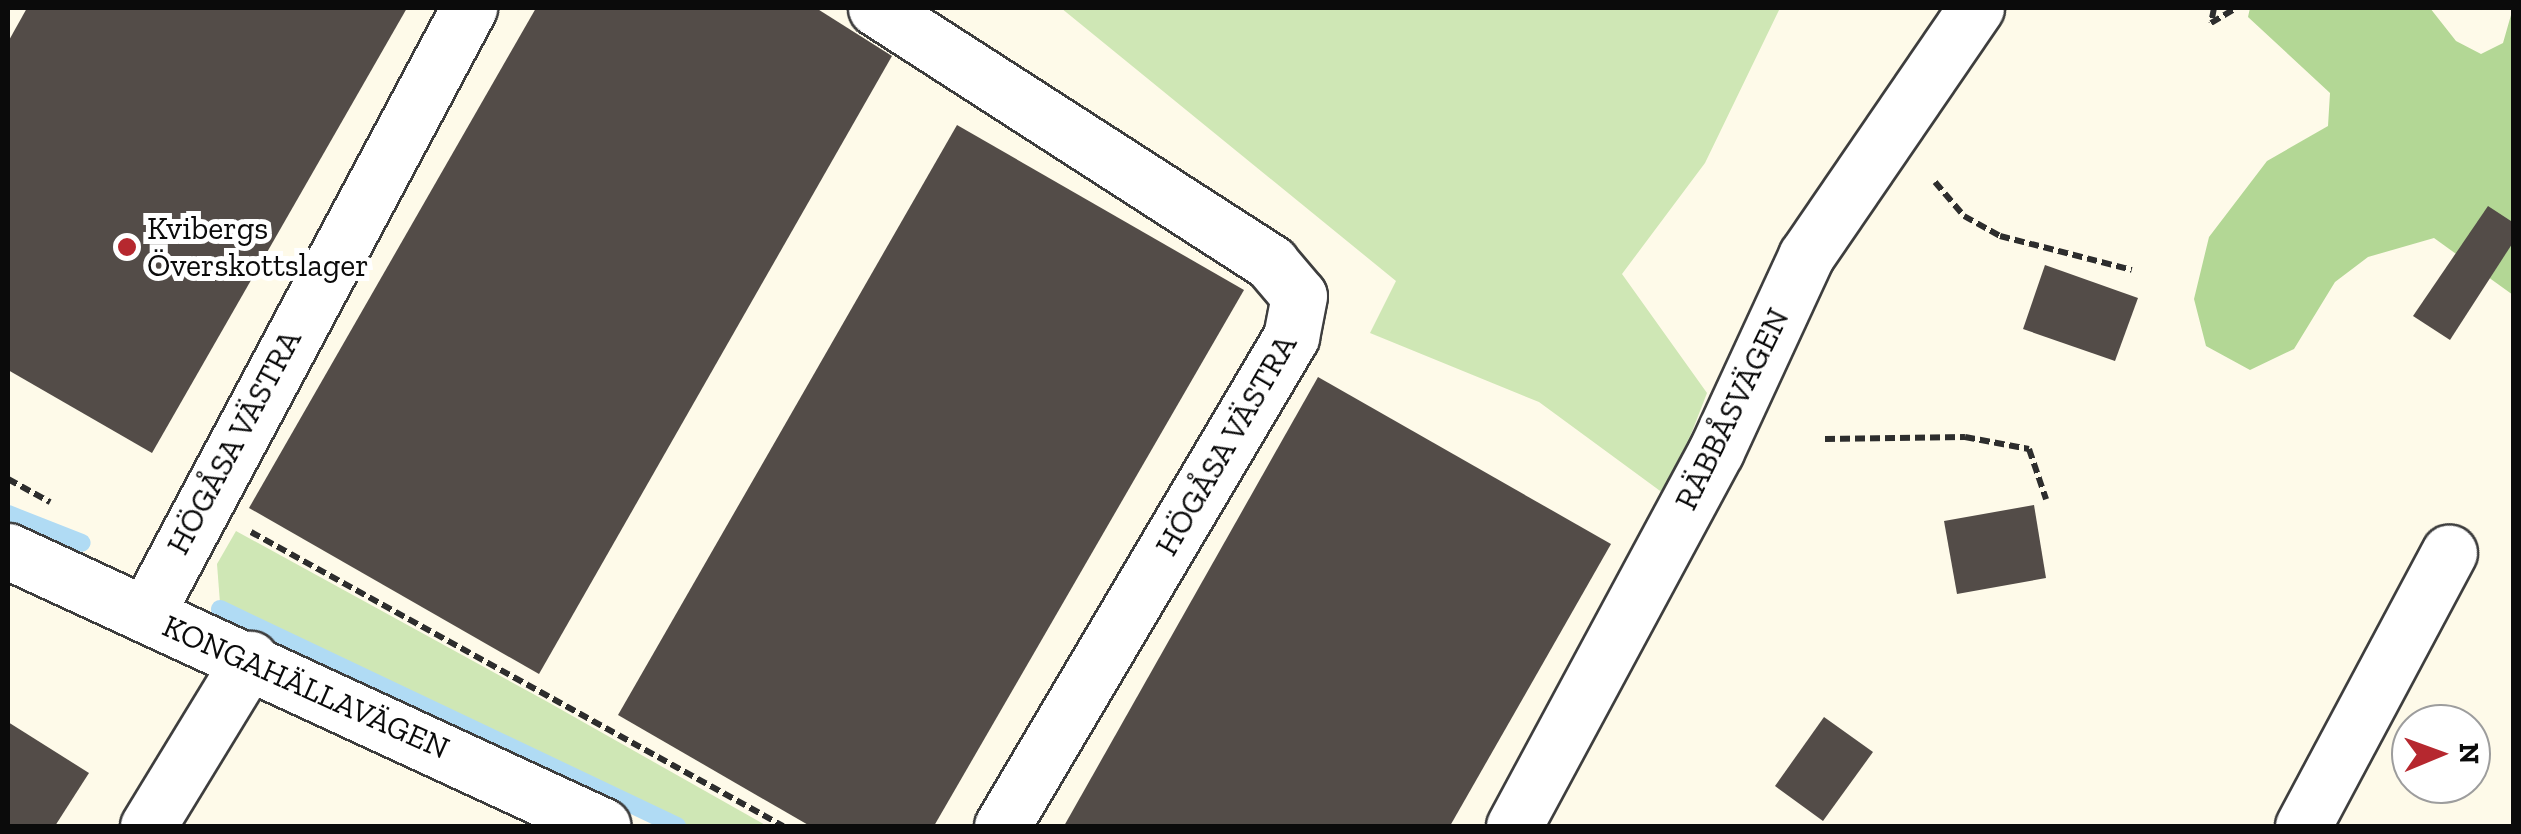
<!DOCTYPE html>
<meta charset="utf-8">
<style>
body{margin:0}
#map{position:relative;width:2521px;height:834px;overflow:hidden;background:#fefae9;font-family:"Zilla Slab",serif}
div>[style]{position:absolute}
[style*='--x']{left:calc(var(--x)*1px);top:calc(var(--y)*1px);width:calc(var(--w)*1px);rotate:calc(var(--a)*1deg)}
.green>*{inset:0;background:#cfe7b5}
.forest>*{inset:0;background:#b3d795}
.stream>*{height:18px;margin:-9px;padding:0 9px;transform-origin:9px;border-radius:9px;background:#b0dbf4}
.building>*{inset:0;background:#534c48}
.path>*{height:6px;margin-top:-3px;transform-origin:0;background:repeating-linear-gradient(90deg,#2d2d2d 0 10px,transparent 0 15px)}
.roads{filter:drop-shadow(2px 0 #3e3e3e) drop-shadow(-2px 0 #3e3e3e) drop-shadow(0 2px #3e3e3e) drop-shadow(0 -2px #3e3e3e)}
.minor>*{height:55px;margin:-27.5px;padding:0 27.5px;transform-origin:27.5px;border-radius:27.5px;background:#fff}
.dots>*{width:28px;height:28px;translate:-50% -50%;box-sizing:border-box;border:5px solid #fff;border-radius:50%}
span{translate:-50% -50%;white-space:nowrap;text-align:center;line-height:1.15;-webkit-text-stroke:10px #fff;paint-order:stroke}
.poi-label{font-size:32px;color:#0b0b0b}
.left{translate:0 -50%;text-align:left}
.street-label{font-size:32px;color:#0b0b0b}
.frame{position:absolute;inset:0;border:10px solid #0b0b0b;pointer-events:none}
.north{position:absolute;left:2391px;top:704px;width:100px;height:100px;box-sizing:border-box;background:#fff;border:2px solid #9d9d9d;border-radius:50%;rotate:89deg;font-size:28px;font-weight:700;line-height:40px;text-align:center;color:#0b0b0b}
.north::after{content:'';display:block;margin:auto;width:35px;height:45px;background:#b6282f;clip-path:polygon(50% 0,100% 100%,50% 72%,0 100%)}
</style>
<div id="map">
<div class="green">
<div style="clip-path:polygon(1061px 8px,1780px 8px,1705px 163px,1622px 274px,1707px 393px,1667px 496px,1539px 402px,1370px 333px,1396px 281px)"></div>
<div style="clip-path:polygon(236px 531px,546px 701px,767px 826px,669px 826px,221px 616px,217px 564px)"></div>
</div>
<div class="forest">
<div style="clip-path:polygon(2250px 8px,2430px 8px,2456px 41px,2481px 54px,2503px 43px,2513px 8px,2513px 295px,2434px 238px,2368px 257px,2335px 282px,2294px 349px,2250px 370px,2206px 346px,2194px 299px,2209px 237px,2267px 161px,2328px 126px,2330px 93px,2248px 17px)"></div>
</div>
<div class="stream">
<div style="--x:8;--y:514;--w:79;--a:21.4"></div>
<div style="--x:220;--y:609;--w:506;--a:25.4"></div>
</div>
<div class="building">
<div style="clip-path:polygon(27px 8px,407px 8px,152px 453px,8px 370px,8px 42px)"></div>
<div style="clip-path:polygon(536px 8px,816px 8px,892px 56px,539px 674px,249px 508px)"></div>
<div style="clip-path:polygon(957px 125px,1244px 290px,934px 826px,810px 826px,618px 715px)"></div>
<div style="clip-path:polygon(2488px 206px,2514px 223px,2514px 241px,2450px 340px,2413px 316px)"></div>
<div style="clip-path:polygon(2045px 265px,2138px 298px,2115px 361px,2023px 329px)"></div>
<div style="clip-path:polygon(1318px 377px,1611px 544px,1450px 826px,1064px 826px)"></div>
<div style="clip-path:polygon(2034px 505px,2046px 578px,1957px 594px,1944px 521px)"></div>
<div style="clip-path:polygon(1824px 717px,1873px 752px,1823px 821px,1775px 786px)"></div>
<div style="clip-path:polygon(8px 722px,89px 773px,55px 826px,8px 826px)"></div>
</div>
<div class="path">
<div style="--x:2214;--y:8;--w:15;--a:101"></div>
<div style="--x:2211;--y:23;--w:29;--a:-31"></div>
<div style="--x:1935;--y:182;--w:45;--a:49.5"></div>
<div style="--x:1964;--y:216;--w:41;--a:29.1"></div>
<div style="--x:2000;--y:236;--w:136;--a:14.4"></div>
<div style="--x:1825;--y:439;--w:140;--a:-0.8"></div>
<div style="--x:1965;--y:437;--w:65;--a:10.6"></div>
<div style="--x:2029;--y:449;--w:53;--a:71.2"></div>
<div style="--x:8;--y:479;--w:48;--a:28.7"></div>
<div style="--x:251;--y:532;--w:608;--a:28.93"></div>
</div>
<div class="roads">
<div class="minor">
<div style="--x:876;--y:8;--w:470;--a:32.8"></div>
<div style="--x:1271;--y:263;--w:43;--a:49.7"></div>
<div style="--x:1299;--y:296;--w:42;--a:101"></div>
<div style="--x:1291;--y:337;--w:568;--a:120.58"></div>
<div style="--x:8;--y:551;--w:655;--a:24.81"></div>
<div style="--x:146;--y:614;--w:687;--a:-61.94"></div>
<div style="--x:148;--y:826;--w:196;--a:-58.6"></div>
<div style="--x:1514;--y:826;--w:426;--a:-61.7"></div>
<div style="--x:1716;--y:451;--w:215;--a:-65.2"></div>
<div style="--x:1806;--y:256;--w:301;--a:-55.6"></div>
<div style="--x:2303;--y:826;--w:310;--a:-61.9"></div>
</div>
</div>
<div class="dots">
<div style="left:127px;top:247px;background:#b6282f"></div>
</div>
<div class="poi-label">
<span class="left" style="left:147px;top:247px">Kvibergs<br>Överskottslager</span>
</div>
<div class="street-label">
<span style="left:1732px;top:409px;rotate:-64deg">RÄBBÅSVÄGEN</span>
<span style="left:234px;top:442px;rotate:-62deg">HÖGÅSA VÄSTRA</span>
<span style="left:1226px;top:445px;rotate:-60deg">HÖGÅSA VÄSTRA</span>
<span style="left:306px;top:687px;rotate:24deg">KONGAHÄLLAVÄGEN</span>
</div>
<div class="frame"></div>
<div class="north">N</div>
</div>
